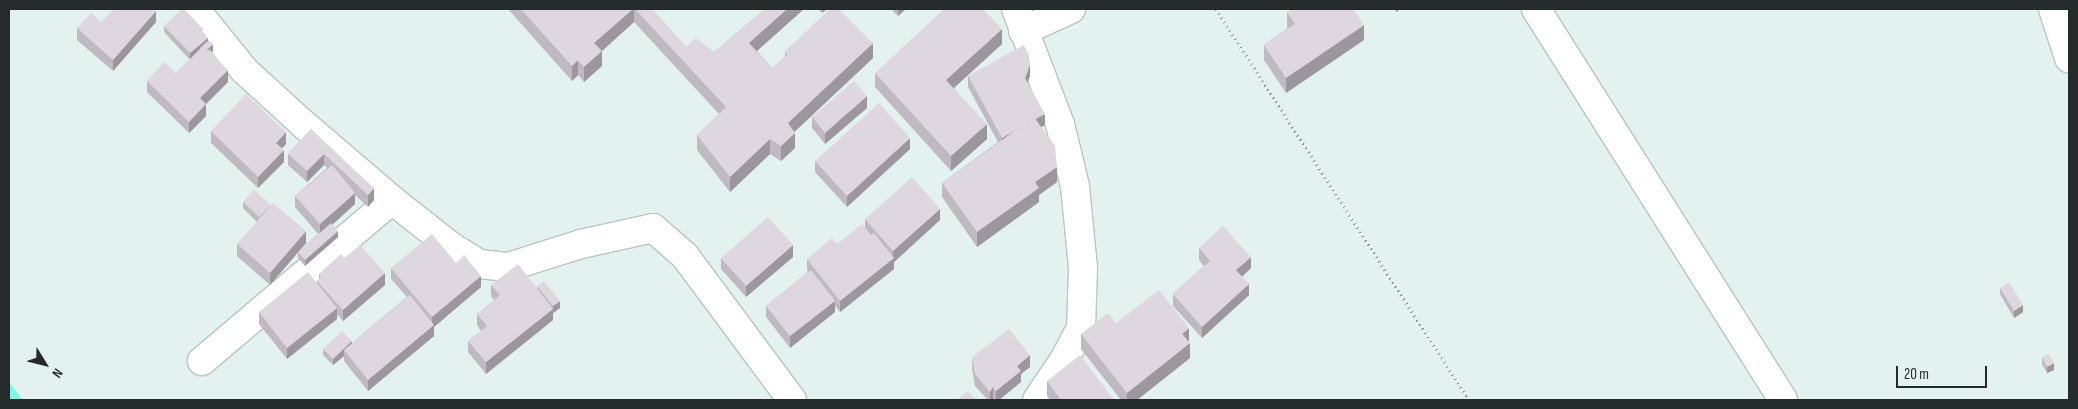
<!DOCTYPE html>
<style>
body{margin:0}
#map{position:relative;width:2078px;height:409px;overflow:hidden;background:#e4f2ef;font-family:"Sofia Sans Condensed",sans-serif}
div>[style]{position:absolute}
[style*='--x']{left:calc(var(--x)*1px);top:calc(var(--y)*1px);width:calc(var(--w)*1px);rotate:calc(var(--a)*1deg)}
.green>*{inset:0;background:#80f8e5}
.stream>*{height:9px;margin:-4.5px;padding:0 4.5px;transform-origin:4.5px;border-radius:4.5px;background:#45ad9e}
.path>*{height:3px;margin-top:-1.5px;transform-origin:0;background:repeating-linear-gradient(90deg,#838d8b 0 1px,transparent 0 5px)}
.roads{filter:drop-shadow(1px 0 #b8c5c2) drop-shadow(-1px 0 #b8c5c2) drop-shadow(0 1px #b8c5c2) drop-shadow(0 -1px #b8c5c2)}
.minor>*{height:28px;margin:-14px;padding:0 14px;transform-origin:14px;border-radius:14px;background:#fff}
.wall>*{inset:0;background:#c0b9c1}
.shaded-wall>*{inset:0;background:#9c969d}
.building>*{inset:0;background:#dfd7e0}
span{translate:-50% -50%;white-space:nowrap;text-align:center;line-height:1.15;-webkit-text-stroke:5px #e4f2ef;paint-order:stroke}
.frame{position:absolute;inset:0;border:10px solid #252b2a;pointer-events:none}
.north{position:absolute;left:20px;top:339px;width:50px;height:50px;-webkit-text-stroke:4px #e4f2ef;paint-order:stroke;rotate:126deg;font-size:14px;font-weight:700;line-height:20px;text-align:center;color:#252b2a}
.north::after{content:'';display:block;margin:auto;width:18px;height:22px;background:#252b2a;clip-path:polygon(50% 0,100% 100%,50% 72%,0 100%)}
.scale{position:absolute;left:1896px;top:366px;width:91px;height:22px;box-sizing:border-box;border:2px solid #252b2a;border-top:0;padding-left:6px;font-size:15px;line-height:18px;white-space:nowrap;color:#252b2a;-webkit-text-stroke:4px #e4f2ef;paint-order:stroke}
</style>
<div id="map">
<div class="green">
<div style="clip-path:polygon(9px 382px,23px 400px,9px 400px)"></div>
</div>
<div class="stream">
<div style="--x:2068;--y:9;--w:3;--a:72"></div>
</div>
<div class="path">
<div style="--x:1216;--y:9;--w:466;--a:57.1"></div>
</div>
<div class="roads">
<div class="minor">
<div style="--x:195;--y:9;--w:78;--a:51.2"></div>
<div style="--x:244;--y:70;--w:79;--a:42.4"></div>
<div style="--x:302;--y:123;--w:118;--a:40.5"></div>
<div style="--x:392;--y:200;--w:76;--a:38.1"></div>
<div style="--x:452;--y:247;--w:32;--a:32"></div>
<div style="--x:479;--y:264;--w:29;--a:6"></div>
<div style="--x:508;--y:267;--w:77;--a:-17.5"></div>
<div style="--x:581;--y:244;--w:74;--a:-12.5"></div>
<div style="--x:653;--y:228;--w:43;--a:41.2"></div>
<div style="--x:685;--y:256;--w:179;--a:53.4"></div>
<div style="--x:1016;--y:9;--w:123;--a:69.1"></div>
<div style="--x:1060;--y:124;--w:64;--a:76.4"></div>
<div style="--x:1075;--y:186;--w:82;--a:84.4"></div>
<div style="--x:1083;--y:268;--w:60;--a:91.9"></div>
<div style="--x:1081;--y:328;--w:36;--a:118"></div>
<div style="--x:1064;--y:360;--w:48;--a:124"></div>
<div style="--x:1536;--y:9;--w:462;--a:57.7"></div>
<div style="--x:2053;--y:9;--w:52;--a:71.9"></div>
<div style="--x:1023;--y:31;--w:53;--a:-24.6"></div>
<div style="--x:202;--y:361;--w:249;--a:-40.3"></div>
</div>
</div>
<div class="wall">
<div style="clip-path:polygon(508px 9px,652px 9px,686px 47px,714px 52px,765px 9px,804px 9px,757px 51px,772px 68px,785px 57px,785px 51px,873px 58px,794px 132px,795px 148px,781px 161px,770px 154px,730px 192px,697px 150px,697px 135px,719px 114px,634px 22px,602px 51px,602px 66px,584px 82px,578px 75px,572px 81px)"></div>
<div style="clip-path:polygon(818px 9px,827px 9px,822px 13px)"></div>
<div style="clip-path:polygon(891px 9px,906px 9px,898px 16px)"></div>
<div style="clip-path:polygon(1287px 12px,1364px 40px,1286px 93px,1264px 60px,1264px 45px,1288px 28px,1287px 27px)"></div>
<div style="clip-path:polygon(101px 22px,156px 22px,113px 71px,77px 40px,77px 28px)"></div>
<div style="clip-path:polygon(164px 26px,204px 33px,213px 51px,212px 52px,217px 60px,228px 82px,206px 104px,206px 116px,189px 133px,147px 92px,147px 81px,176px 73px,190px 60px,164px 32px)"></div>
<div style="clip-path:polygon(1002px 44px,954px 88px,987px 139px,951px 171px,875px 87px,875px 73px)"></div>
<div style="clip-path:polygon(968px 76px,1030px 76px,1028px 83px,1045px 125px,1041px 127px,1057px 182px,1039px 195px,1039px 202px,977px 247px,942px 197px,942px 183px,998px 142px,968px 87px)"></div>
<div style="clip-path:polygon(867px 108px,825px 144px,812px 128px,812px 117px)"></div>
<div style="clip-path:polygon(311px 129px,374px 200px,368px 207px,355px 195px,355px 204px,332px 224px,338px 237px,305px 266px,298px 258px,298px 252px,318px 234px,295px 207px,295px 196px,327px 168px,324px 165px,307px 182px,288px 165px,288px 154px)"></div>
<div style="clip-path:polygon(211px 131px,286px 144px,282px 148px,284px 162px,258px 188px,211px 143px)"></div>
<div style="clip-path:polygon(910px 149px,847px 207px,815px 172px,815px 161px)"></div>
<div style="clip-path:polygon(243px 202px,271px 206px,306px 243px,270px 285px,237px 256px,237px 244px,257px 222px,243px 208px)"></div>
<div style="clip-path:polygon(865px 219px,940px 220px,894px 262px,894px 269px,840px 312px,835px 306px,835px 312px,790px 348px,766px 317px,766px 306px,808px 272px,807px 270px,807px 259px,837px 244px,865px 228px)"></div>
<div style="clip-path:polygon(1199px 248px,1251px 268px,1242px 277px,1249px 295px,1202px 338px,1173px 306px,1173px 294px,1204px 266px,1199px 260px)"></div>
<div style="clip-path:polygon(793px 257px,746px 297px,721px 269px,721px 258px)"></div>
<div style="clip-path:polygon(345px 258px,385px 285px,343px 321px,337px 314px,337px 319px,287px 359px,259px 324px,259px 312px,317px 284px,317px 281px,319px 279px,319px 274px)"></div>
<div style="clip-path:polygon(456px 263px,481px 287px,434px 327px,434px 336px,368px 391px,344px 361px,344px 356px,333px 365px,323px 355px,323px 349px,352px 343px,407px 297px,391px 279px,391px 268px)"></div>
<div style="clip-path:polygon(491px 285px,537px 288px,537px 286px,560px 308px,553px 313px,553px 320px,486px 374px,468px 352px,468px 341px,481px 331px,477px 325px,477px 314px,494px 300px,491px 296px)"></div>
<div style="clip-path:polygon(2000px 288px,2023px 312px,2014px 318px,2000px 294px)"></div>
<div style="clip-path:polygon(1116px 323px,1189px 342px,1190px 358px,1137px 400px,1121px 400px,1081px 349px,1081px 334px)"></div>
<div style="clip-path:polygon(972px 357px,1030px 367px,1021px 374px,1021px 382px,999px 400px,994px 400px,993px 399px,992px 400px,988px 400px,975px 386px,972px 369px)"></div>
<div style="clip-path:polygon(2042px 357px,2054px 370px,2047px 373px,2042px 364px)"></div>
<div style="clip-path:polygon(1047px 381px,1114px 400px,1050px 400px,1047px 396px)"></div>
</div>
<div class="shaded-wall">
<div style="clip-path:polygon(633px 9px,634px 9px,634px 22px,602px 51px,602px 66px,584px 82px,584px 67px,594px 43px)"></div>
<div style="clip-path:polygon(787px 9px,804px 9px,749px 58px,749px 43px)"></div>
<div style="clip-path:polygon(822px 9px,827px 9px,822px 13px)"></div>
<div style="clip-path:polygon(898px 9px,906px 9px,898px 16px)"></div>
<div style="clip-path:polygon(1396px 9px,1401px 9px,1396px 12px)"></div>
<div style="clip-path:polygon(156px 11px,156px 22px,113px 71px,113px 60px)"></div>
<div style="clip-path:polygon(1364px 25px,1364px 40px,1286px 93px,1286px 78px)"></div>
<div style="clip-path:polygon(1002px 29px,1002px 44px,946px 95px,946px 80px)"></div>
<div style="clip-path:polygon(208px 38px,208px 44px,200px 48px,200px 51px,190px 60px,190px 53px)"></div>
<div style="clip-path:polygon(873px 43px,873px 58px,788px 138px,788px 123px)"></div>
<div style="clip-path:polygon(213px 44px,213px 51px,209px 55px,204px 52px)"></div>
<div style="clip-path:polygon(578px 60px,578px 75px,572px 81px,572px 66px)"></div>
<div style="clip-path:polygon(1030px 64px,1030px 76px,1025px 89px,1025px 78px)"></div>
<div style="clip-path:polygon(228px 70px,228px 82px,200px 110px,200px 98px)"></div>
<div style="clip-path:polygon(867px 96px,867px 108px,825px 144px,825px 133px)"></div>
<div style="clip-path:polygon(206px 104px,206px 116px,189px 133px,189px 122px)"></div>
<div style="clip-path:polygon(1045px 114px,1045px 125px,1002px 149px,1002px 138px)"></div>
<div style="clip-path:polygon(987px 124px,987px 139px,951px 171px,951px 156px)"></div>
<div style="clip-path:polygon(286px 132px,286px 144px,276px 154px,276px 143px)"></div>
<div style="clip-path:polygon(795px 133px,795px 148px,781px 161px,781px 146px)"></div>
<div style="clip-path:polygon(910px 138px,910px 149px,847px 207px,847px 196px)"></div>
<div style="clip-path:polygon(770px 139px,770px 154px,730px 192px,730px 177px)"></div>
<div style="clip-path:polygon(284px 150px,284px 162px,258px 188px,258px 177px)"></div>
<div style="clip-path:polygon(324px 154px,324px 165px,307px 182px,307px 171px)"></div>
<div style="clip-path:polygon(1057px 167px,1057px 182px,1039px 195px,1039px 202px,977px 247px,977px 232px,1035px 182px)"></div>
<div style="clip-path:polygon(374px 188px,374px 200px,368px 207px,368px 195px)"></div>
<div style="clip-path:polygon(355px 193px,355px 204px,320px 236px,320px 224px)"></div>
<div style="clip-path:polygon(940px 209px,940px 220px,894px 262px,894px 269px,840px 312px,840px 301px,893px 258px,893px 251px)"></div>
<div style="clip-path:polygon(306px 231px,306px 243px,270px 285px,270px 273px)"></div>
<div style="clip-path:polygon(338px 231px,338px 237px,305px 266px,305px 260px)"></div>
<div style="clip-path:polygon(793px 245px,793px 257px,746px 297px,746px 286px)"></div>
<div style="clip-path:polygon(1251px 257px,1251px 268px,1236px 282px,1236px 270px)"></div>
<div style="clip-path:polygon(385px 273px,385px 285px,343px 321px,343px 310px)"></div>
<div style="clip-path:polygon(481px 276px,481px 287px,434px 327px,434px 336px,368px 391px,368px 380px,432px 326px,432px 317px)"></div>
<div style="clip-path:polygon(1249px 284px,1249px 295px,1202px 338px,1202px 327px)"></div>
<div style="clip-path:polygon(560px 301px,560px 308px,553px 313px,553px 320px,486px 374px,486px 362px,553px 309px,553px 306px)"></div>
<div style="clip-path:polygon(835px 301px,835px 312px,790px 348px,790px 336px)"></div>
<div style="clip-path:polygon(2023px 305px,2023px 312px,2014px 318px,2014px 311px)"></div>
<div style="clip-path:polygon(337px 308px,337px 319px,287px 359px,287px 348px)"></div>
<div style="clip-path:polygon(1189px 328px,1189px 343px,1182px 334px)"></div>
<div style="clip-path:polygon(352px 341px,352px 348px,344px 350px,344px 356px,333px 365px,333px 359px)"></div>
<div style="clip-path:polygon(1190px 343px,1190px 358px,1137px 400px,1127px 400px,1127px 393px)"></div>
<div style="clip-path:polygon(1030px 355px,1030px 367px,1021px 374px,1021px 382px,999px 400px,996px 400px,996px 391px,1017px 366px)"></div>
<div style="clip-path:polygon(2054px 363px,2054px 370px,2047px 373px,2047px 367px)"></div>
<div style="clip-path:polygon(993px 387px,993px 399px,992px 400px,990px 400px,990px 392px)"></div>
</div>
<div class="building">
<div style="clip-path:polygon(114px 9px,154px 9px,156px 11px,113px 60px,77px 28px,91px 13px,101px 22px)"></div>
<div style="clip-path:polygon(182px 9px,184px 9px,204px 30px,202px 31px,208px 38px,190px 53px,164px 26px)"></div>
<div style="clip-path:polygon(521px 9px,633px 9px,594px 43px,602px 51px,584px 67px,578px 60px,572px 66px)"></div>
<div style="clip-path:polygon(635px 9px,652px 9px,686px 47px,696px 38px,714px 52px,765px 9px,787px 9px,749px 43px,772px 68px,787px 55px,785px 51px,830px 9px,839px 9px,873px 43px,788px 123px,795px 133px,781px 146px,770px 139px,730px 177px,697px 135px,726px 107px)"></div>
<div style="clip-path:polygon(944px 9px,983px 9px,1002px 29px,946px 80px,987px 124px,951px 156px,875px 73px)"></div>
<div style="clip-path:polygon(1292px 9px,1353px 9px,1364px 25px,1286px 78px,1264px 45px,1295px 24px,1287px 12px)"></div>
<div style="clip-path:polygon(209px 40px,213px 44px,207px 50px,203px 46px,201px 48px,200px 48px)"></div>
<div style="clip-path:polygon(1024px 45px,1029px 55px,1030px 64px,1025px 78px,1045px 114px,1035px 119px,1034px 117px,1016px 130px,1002px 138px,968px 76px)"></div>
<div style="clip-path:polygon(203px 46px,228px 70px,200px 98px,206px 104px,189px 122px,147px 81px,164px 62px,176px 73px)"></div>
<div style="clip-path:polygon(209px 49px,217px 58px,216px 59px,208px 51px)"></div>
<div style="clip-path:polygon(854px 81px,867px 96px,825px 133px,812px 117px)"></div>
<div style="clip-path:polygon(246px 94px,286px 132px,276px 143px,284px 150px,258px 177px,211px 131px)"></div>
<div style="clip-path:polygon(879px 103px,910px 138px,847px 196px,815px 161px)"></div>
<div style="clip-path:polygon(1034px 117px,1055px 146px,1057px 167px,1035px 182px,1039px 188px,977px 232px,942px 183px)"></div>
<div style="clip-path:polygon(311px 129px,374px 188px,368px 195px,324px 154px,307px 171px,288px 154px)"></div>
<div style="clip-path:polygon(332px 165px,355px 193px,320px 224px,295px 196px)"></div>
<div style="clip-path:polygon(912px 177px,940px 209px,893px 251px,865px 219px)"></div>
<div style="clip-path:polygon(254px 190px,271px 205px,259px 217px,243px 202px)"></div>
<div style="clip-path:polygon(273px 203px,306px 231px,270px 273px,237px 244px)"></div>
<div style="clip-path:polygon(768px 217px,793px 245px,746px 286px,721px 258px)"></div>
<div style="clip-path:polygon(331px 223px,338px 231px,305px 260px,298px 252px)"></div>
<div style="clip-path:polygon(862px 224px,871px 235px,874px 233px,894px 258px,840px 301px,807px 259px,832px 238px,837px 244px)"></div>
<div style="clip-path:polygon(1223px 226px,1251px 257px,1236px 270px,1249px 284px,1202px 327px,1173px 294px,1210px 261px,1199px 248px)"></div>
<div style="clip-path:polygon(432px 234px,456px 263px,464px 255px,481px 276px,432px 317px,391px 268px)"></div>
<div style="clip-path:polygon(360px 245px,385px 273px,343px 310px,317px 281px,321px 277px,319px 274px,341px 254px,345px 258px)"></div>
<div style="clip-path:polygon(518px 264px,553px 309px,486px 362px,468px 341px,487px 326px,477px 314px,500px 295px,491px 285px)"></div>
<div style="clip-path:polygon(811px 270px,835px 301px,790px 336px,766px 306px)"></div>
<div style="clip-path:polygon(308px 272px,337px 308px,287px 348px,259px 312px)"></div>
<div style="clip-path:polygon(544px 281px,560px 301px,553px 306px,537px 286px)"></div>
<div style="clip-path:polygon(2009px 282px,2023px 305px,2014px 311px,2000px 288px)"></div>
<div style="clip-path:polygon(1159px 290px,1189px 328px,1182px 334px,1190px 343px,1127px 393px,1081px 334px,1108px 313px,1116px 323px)"></div>
<div style="clip-path:polygon(410px 295px,434px 325px,368px 380px,344px 350px)"></div>
<div style="clip-path:polygon(1009px 329px,1030px 355px,1017px 366px,1021px 371px,996px 391px,993px 387px,990px 392px,975px 374px,972px 357px)"></div>
<div style="clip-path:polygon(342px 331px,352px 341px,333px 359px,323px 349px)"></div>
<div style="clip-path:polygon(2049px 354px,2054px 363px,2047px 367px,2042px 357px)"></div>
<div style="clip-path:polygon(1080px 355px,1114px 400px,1061px 400px,1047px 381px)"></div>
<div style="clip-path:polygon(968px 391px,976px 400px,957px 400px)"></div>
</div>
<div class="frame"></div>
<div class="north">N</div>
<div class="scale">20 m</div>
</div>
